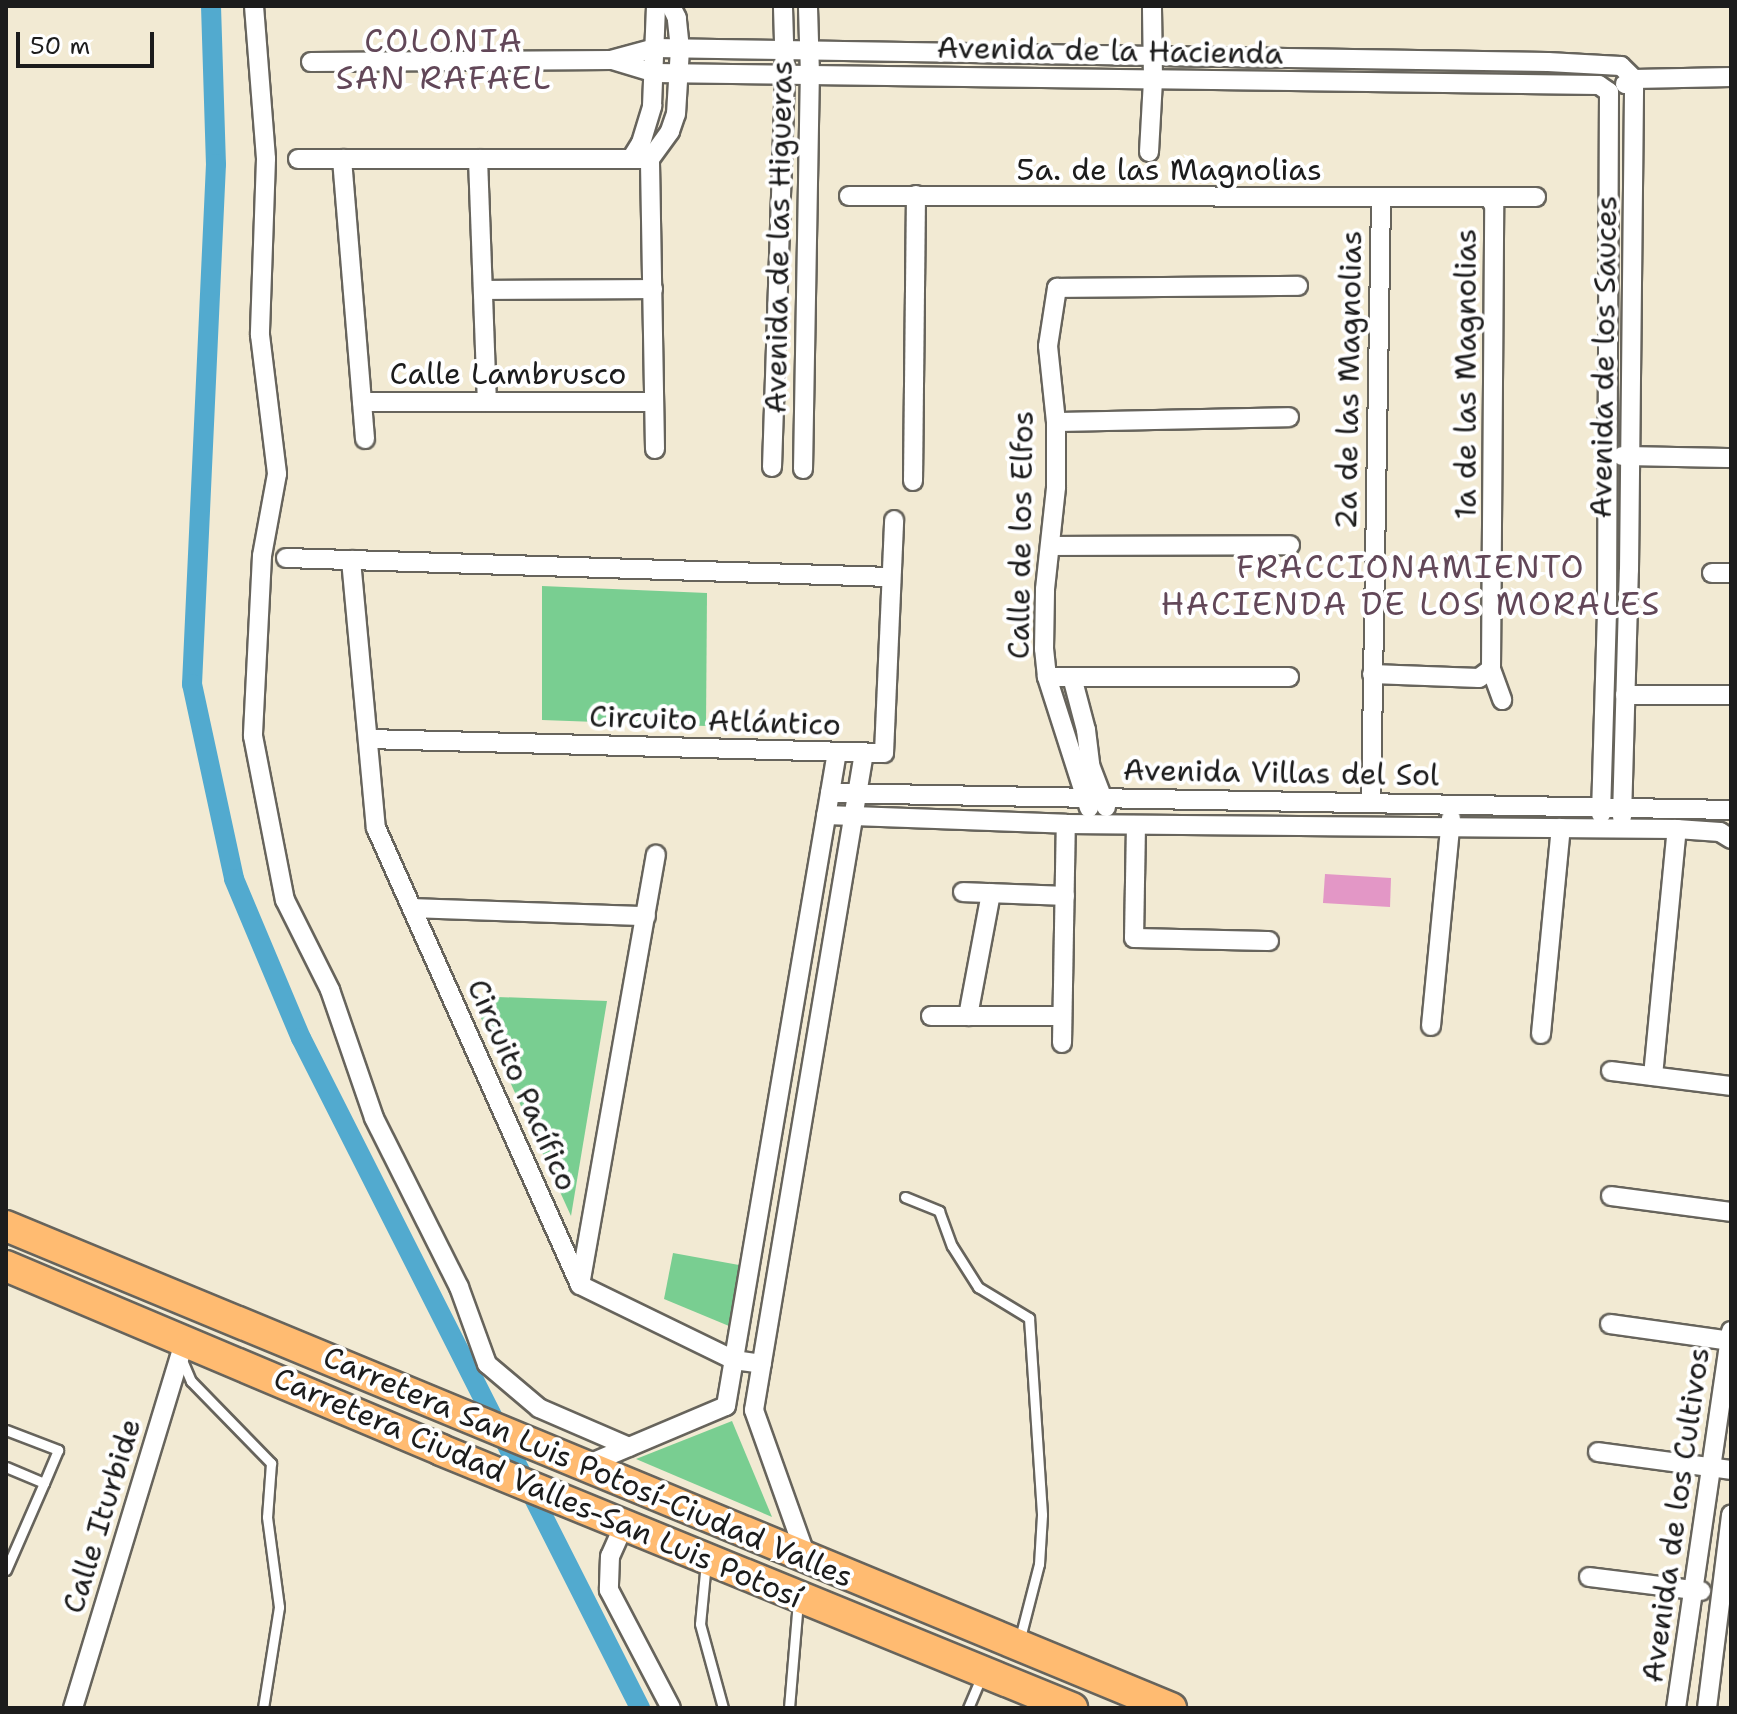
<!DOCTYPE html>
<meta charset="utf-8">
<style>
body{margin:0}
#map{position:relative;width:1737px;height:1714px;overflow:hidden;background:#f2ead3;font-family:"Shantell Sans",sans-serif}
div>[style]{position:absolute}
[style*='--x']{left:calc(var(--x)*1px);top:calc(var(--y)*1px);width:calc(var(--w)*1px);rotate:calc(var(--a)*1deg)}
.green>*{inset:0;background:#79ce91}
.canal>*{height:20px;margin:-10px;padding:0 10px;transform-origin:10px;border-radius:10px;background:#52aacf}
.building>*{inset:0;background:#e397c6}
.roads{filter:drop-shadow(2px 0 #67645c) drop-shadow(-2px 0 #67645c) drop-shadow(0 2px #67645c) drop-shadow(0 -2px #67645c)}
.service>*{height:9px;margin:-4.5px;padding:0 4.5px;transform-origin:4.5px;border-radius:4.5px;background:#fff}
.minor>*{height:18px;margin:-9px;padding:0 9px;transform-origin:9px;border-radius:9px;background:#fff}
.primary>*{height:30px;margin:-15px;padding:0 15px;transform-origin:15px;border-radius:15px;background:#ffbb71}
span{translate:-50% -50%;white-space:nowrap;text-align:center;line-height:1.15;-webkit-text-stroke:8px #fff;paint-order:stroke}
.street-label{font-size:30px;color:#1c1c1c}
.neighbourhood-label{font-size:32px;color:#624758;letter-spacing:2px}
.frame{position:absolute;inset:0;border:8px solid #1c1c1c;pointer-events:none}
.scale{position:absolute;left:16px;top:32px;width:138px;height:36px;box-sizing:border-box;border:4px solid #1c1c1c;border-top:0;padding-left:10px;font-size:24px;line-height:28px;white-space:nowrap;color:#1c1c1c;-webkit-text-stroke:6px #fff;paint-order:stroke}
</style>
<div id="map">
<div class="green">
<div style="clip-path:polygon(542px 586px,707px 593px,706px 726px,542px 720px)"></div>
<div style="clip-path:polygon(471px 996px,607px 1001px,571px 1216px)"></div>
<div style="clip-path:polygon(673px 1253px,739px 1265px,729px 1326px,664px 1299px)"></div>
<div style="clip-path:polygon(732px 1421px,772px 1517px,636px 1459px)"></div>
</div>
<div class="canal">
<div style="--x:211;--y:6;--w:158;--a:88.2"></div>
<div style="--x:216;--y:164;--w:521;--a:92.64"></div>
<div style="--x:192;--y:684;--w:199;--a:77.8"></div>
<div style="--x:234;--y:879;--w:173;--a:67.2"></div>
<div style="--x:301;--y:1038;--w:751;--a:63.16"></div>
</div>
<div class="building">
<div style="clip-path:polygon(1325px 874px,1391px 878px,1390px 907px,1323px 903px)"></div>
</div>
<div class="roads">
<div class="service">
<div style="--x:905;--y:1197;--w:37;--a:22"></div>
<div style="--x:939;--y:1211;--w:37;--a:70"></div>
<div style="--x:952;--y:1246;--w:49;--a:57.6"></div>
<div style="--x:978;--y:1287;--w:60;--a:31.3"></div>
<div style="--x:1029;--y:1318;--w:197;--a:86.2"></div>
<div style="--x:1042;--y:1515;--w:49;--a:93.5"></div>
<div style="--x:1039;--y:1564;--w:81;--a:104.4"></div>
<div style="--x:182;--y:1360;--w:23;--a:67"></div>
<div style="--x:191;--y:1381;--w:115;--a:45.7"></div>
<div style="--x:271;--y:1463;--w:54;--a:94.2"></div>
<div style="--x:267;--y:1517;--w:91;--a:82.4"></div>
<div style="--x:279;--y:1607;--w:102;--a:99"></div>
<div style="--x:6;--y:1430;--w:56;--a:21"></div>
<div style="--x:58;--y:1450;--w:36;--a:113"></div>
<div style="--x:6;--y:1467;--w:41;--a:22.8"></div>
<div style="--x:44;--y:1483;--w:95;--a:113.6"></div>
<div style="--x:706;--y:1562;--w:62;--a:95.5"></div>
<div style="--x:700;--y:1624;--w:87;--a:74.7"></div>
<div style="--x:789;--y:1708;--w:108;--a:-85.2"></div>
<div style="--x:968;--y:1708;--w:36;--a:-67"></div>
</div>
<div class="minor">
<div style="--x:254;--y:6;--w:153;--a:85.5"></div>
<div style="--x:266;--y:159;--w:176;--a:92"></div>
<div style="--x:260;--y:335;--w:140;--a:83"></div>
<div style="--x:277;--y:474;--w:83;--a:100.4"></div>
<div style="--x:262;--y:556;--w:180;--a:92.9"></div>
<div style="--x:253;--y:736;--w:167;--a:79"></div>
<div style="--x:285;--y:900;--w:101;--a:63.4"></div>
<div style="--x:330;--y:990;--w:135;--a:71"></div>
<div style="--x:374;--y:1118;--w:189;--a:63.3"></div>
<div style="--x:459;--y:1287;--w:82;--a:70"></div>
<div style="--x:487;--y:1364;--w:68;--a:40.2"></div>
<div style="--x:539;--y:1408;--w:98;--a:23.4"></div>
<div style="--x:612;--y:60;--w:45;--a:16.8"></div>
<div style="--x:655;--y:73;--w:944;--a:0.73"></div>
<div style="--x:1599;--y:85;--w:12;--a:35"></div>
<div style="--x:311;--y:62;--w:300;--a:-0.4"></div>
<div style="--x:611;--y:60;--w:46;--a:-15.3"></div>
<div style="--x:655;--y:48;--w:893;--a:0.9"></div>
<div style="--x:1548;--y:62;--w:73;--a:3.1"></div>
<div style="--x:1621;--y:66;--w:18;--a:45"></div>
<div style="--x:1625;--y:84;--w:10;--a:-29"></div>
<div style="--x:1634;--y:79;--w:97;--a:-1.2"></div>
<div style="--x:1149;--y:152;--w:72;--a:-86.8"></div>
<div style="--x:1153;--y:80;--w:74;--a:-90.8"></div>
<div style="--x:298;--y:159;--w:352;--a:0"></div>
<div style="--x:342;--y:159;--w:281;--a:85.3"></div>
<div style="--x:478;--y:159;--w:243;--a:87.9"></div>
<div style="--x:631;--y:159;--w:19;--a:-58"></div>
<div style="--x:641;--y:143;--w:39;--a:-73"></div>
<div style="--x:652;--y:106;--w:100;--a:-87.7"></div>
<div style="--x:849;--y:196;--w:687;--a:0.08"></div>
<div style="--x:483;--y:290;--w:170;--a:-0.3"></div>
<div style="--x:362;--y:402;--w:292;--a:0"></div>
<div style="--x:1056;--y:422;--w:233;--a:-1.2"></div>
<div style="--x:655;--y:449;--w:290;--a:-91"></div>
<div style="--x:650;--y:159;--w:34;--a:-54"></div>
<div style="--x:670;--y:131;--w:18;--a:-71"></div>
<div style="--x:676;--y:114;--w:65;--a:-86.5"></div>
<div style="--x:680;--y:49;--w:31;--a:-96"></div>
<div style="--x:677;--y:18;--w:13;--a:-117"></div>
<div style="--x:1622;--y:456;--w:109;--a:1.1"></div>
<div style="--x:772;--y:467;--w:392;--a:-88.1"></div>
<div style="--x:785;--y:75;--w:69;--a:-91.7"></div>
<div style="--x:803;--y:469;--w:394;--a:-89"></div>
<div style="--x:810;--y:75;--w:69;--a:-91.7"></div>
<div style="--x:913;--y:481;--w:286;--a:-89.4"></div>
<div style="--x:1051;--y:546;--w:239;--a:-0.2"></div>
<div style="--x:286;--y:558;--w:605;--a:1.8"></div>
<div style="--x:351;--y:560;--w:269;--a:84.7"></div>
<div style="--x:376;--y:828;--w:500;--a:65.94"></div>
<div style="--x:580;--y:1285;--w:171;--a:26"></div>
<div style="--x:734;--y:1360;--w:28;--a:8"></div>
<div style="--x:1712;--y:573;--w:19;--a:0"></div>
<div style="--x:1491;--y:669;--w:33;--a:70"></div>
<div style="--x:1372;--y:674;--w:107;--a:2.1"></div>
<div style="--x:1479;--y:678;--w:15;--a:-37"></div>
<div style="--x:1491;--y:669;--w:464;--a:-89.6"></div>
<div style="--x:1494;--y:205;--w:9;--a:-126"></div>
<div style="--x:1047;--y:677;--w:242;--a:0"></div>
<div style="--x:1072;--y:677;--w:55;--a:75.2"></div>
<div style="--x:1086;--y:730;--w:35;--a:83"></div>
<div style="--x:1090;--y:765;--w:45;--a:69.1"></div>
<div style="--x:1625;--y:695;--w:106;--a:0"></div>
<div style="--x:368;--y:739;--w:516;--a:1.55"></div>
<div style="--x:884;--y:753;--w:233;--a:-87.5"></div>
<div style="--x:830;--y:793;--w:901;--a:1.08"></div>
<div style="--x:1371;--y:802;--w:603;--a:-89.05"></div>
<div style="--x:1089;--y:808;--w:138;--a:-107.8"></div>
<div style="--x:1047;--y:677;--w:28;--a:-96"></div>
<div style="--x:1044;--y:649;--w:60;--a:-89"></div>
<div style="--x:1045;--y:589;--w:103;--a:-83.8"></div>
<div style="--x:1056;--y:487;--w:65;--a:-90"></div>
<div style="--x:1056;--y:422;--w:76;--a:-96"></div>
<div style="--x:1048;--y:346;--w:59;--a:-81.2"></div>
<div style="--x:1057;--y:288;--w:241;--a:-0.5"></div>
<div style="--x:1601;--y:814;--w:202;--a:-88.3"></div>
<div style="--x:1607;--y:612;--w:520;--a:-89.78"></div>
<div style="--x:826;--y:815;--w:240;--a:2.1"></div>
<div style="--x:1066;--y:824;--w:611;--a:0.47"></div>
<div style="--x:1677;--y:829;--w:43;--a:4"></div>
<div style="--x:1720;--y:832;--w:13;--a:32"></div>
<div style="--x:1622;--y:817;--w:247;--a:-88.4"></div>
<div style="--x:1629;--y:570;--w:491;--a:-89.4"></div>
<div style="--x:1136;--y:825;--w:113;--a:91"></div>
<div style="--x:1134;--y:938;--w:135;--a:1.3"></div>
<div style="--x:963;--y:892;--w:102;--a:2.2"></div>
<div style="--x:412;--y:908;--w:234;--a:2"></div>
<div style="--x:931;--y:1016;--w:131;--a:0"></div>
<div style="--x:968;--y:1016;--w:125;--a:-79.4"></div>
<div style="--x:1431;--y:1026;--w:209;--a:-84.5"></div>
<div style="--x:1541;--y:1034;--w:207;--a:-84.5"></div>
<div style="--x:1062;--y:1043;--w:219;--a:-89"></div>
<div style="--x:1611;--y:1071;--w:121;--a:7.1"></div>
<div style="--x:1653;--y:1076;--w:248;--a:-84.5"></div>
<div style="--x:1611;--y:1196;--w:121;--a:7.6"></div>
<div style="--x:580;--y:1285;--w:437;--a:-80"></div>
<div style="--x:1610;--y:1324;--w:122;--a:8"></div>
<div style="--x:1598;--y:1452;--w:134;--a:7.7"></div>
<div style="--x:584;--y:1466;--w:154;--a:-22.9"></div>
<div style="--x:726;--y:1406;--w:663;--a:-80.37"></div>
<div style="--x:624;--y:1525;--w:34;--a:114"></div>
<div style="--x:610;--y:1556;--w:34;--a:92"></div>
<div style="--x:609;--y:1590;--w:133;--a:62.3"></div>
<div style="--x:807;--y:1559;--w:158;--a:-109.6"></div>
<div style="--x:754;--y:1410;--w:666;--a:-80.5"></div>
<div style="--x:1589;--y:1577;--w:113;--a:7.1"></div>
<div style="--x:73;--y:1708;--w:385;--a:-73.1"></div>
<div style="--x:1676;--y:1708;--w:381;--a:-81.7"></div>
<div style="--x:1707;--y:1708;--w:195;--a:-82.9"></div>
</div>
<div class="primary">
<div style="--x:6;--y:1226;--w:1261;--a:22.48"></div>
<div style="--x:6;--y:1266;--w:472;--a:22.9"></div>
<div style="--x:441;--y:1450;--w:682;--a:22.24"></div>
</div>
</div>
<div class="street-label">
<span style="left:1110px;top:51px;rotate:1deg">Avenida de la Hacienda</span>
<span style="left:1169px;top:170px">5a. de las Magnolias</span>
<span style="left:779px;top:237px;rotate:-89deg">Avenida de las Higueras</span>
<span style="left:1604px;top:357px;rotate:-89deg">Avenida de los Sauces</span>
<span style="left:508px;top:374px">Calle Lambrusco</span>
<span style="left:1466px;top:374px;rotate:-90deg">1a de las Magnolias</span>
<span style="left:1349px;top:380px;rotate:-89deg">2a de las Magnolias</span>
<span style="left:1021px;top:535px;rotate:-89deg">Calle de los Elfos</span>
<span style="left:715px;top:721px;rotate:2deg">Circuito Atlántico</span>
<span style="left:1281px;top:773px;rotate:1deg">Avenida Villas del Sol</span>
<span style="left:522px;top:1085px;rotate:66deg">Circuito Pacífico</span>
<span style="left:588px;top:1467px;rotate:23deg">Carretera San Luis Potosí-Ciudad Valles</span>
<span style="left:538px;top:1488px;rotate:23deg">Carretera Ciudad Valles-San Luis Potosí</span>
<span style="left:1676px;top:1515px;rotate:-82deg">Avenida de los Cultivos</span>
<span style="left:102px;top:1516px;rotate:-73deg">Calle Iturbide</span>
</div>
<div class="neighbourhood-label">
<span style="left:444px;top:60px">COLONIA<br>SAN RAFAEL</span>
<span style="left:1411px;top:586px">FRACCIONAMIENTO<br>HACIENDA DE LOS MORALES</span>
</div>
<div class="frame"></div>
<div class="scale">50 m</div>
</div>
